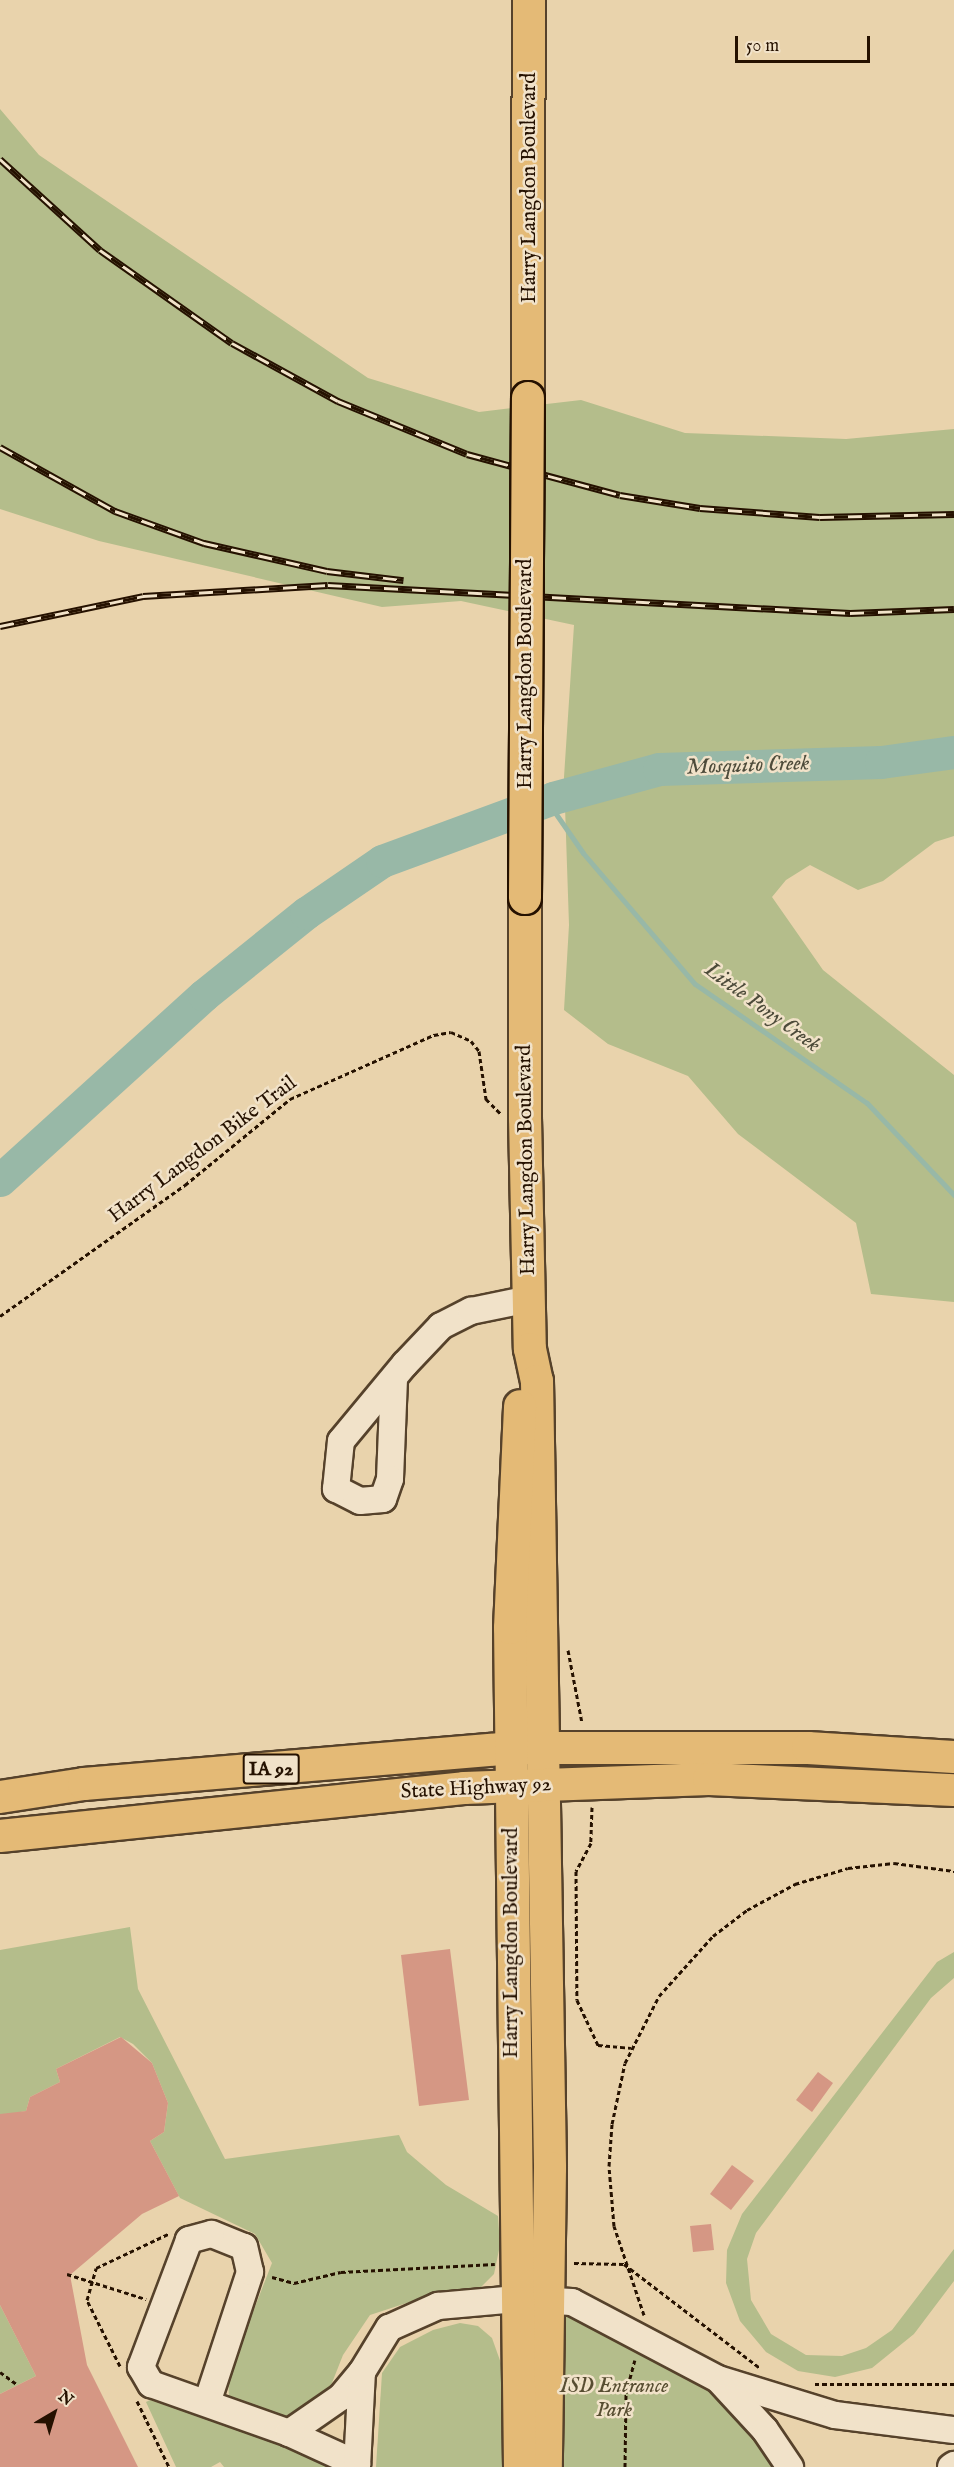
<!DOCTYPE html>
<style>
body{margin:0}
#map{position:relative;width:954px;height:2467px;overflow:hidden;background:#e9d3ac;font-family:"IM FELL English",serif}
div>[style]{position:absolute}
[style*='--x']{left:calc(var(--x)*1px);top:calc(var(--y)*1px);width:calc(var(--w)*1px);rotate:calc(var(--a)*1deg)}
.green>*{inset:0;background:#b4bd8b}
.stream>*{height:5px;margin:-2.5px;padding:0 2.5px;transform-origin:2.5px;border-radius:2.5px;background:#98b8a7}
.river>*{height:33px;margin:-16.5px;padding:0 16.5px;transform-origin:16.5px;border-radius:16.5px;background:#98b8a7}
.building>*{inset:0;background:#d59784}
.path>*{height:3px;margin-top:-1.5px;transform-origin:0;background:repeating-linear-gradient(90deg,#251100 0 4.5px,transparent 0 7.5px)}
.roads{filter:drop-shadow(2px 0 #56422b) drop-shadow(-2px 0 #56422b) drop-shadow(0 2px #56422b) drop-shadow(0 -2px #56422b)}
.minor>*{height:26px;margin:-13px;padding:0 13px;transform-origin:13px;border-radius:13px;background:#f1e2c9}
.major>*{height:32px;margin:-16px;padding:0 16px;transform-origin:16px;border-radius:16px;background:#e4ba76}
.rail>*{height:7px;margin-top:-3.5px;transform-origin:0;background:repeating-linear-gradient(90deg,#f1e2c9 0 14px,#251100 0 28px);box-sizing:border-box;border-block:2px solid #251100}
.bridges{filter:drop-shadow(2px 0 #251100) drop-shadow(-2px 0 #251100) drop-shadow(0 2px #251100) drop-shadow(0 -2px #251100)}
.major-bridge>*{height:32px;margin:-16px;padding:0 16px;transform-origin:16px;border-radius:16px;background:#e4ba76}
span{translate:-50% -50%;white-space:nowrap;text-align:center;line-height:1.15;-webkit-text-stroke:5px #f1e2c9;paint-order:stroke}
.shield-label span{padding:2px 4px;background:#f1e2c9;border:2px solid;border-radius:4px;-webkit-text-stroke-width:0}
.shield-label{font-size:20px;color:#251100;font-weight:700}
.street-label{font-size:21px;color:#251100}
.park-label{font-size:21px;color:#574d31;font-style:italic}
.water-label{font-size:22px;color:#4d4b3a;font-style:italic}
.north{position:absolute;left:24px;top:2383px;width:60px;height:60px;-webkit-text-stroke:4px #f1e2c9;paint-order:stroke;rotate:38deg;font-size:16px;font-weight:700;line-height:24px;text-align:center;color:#251100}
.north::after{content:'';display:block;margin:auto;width:21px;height:27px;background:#251100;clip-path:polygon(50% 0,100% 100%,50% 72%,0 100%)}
.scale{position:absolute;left:735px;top:36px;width:135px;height:27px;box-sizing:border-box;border:3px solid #251100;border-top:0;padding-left:8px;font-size:18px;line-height:21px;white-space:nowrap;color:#251100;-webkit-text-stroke:4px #f1e2c9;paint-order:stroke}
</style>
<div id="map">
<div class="green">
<div style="clip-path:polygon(0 109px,39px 155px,368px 378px,479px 412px,581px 400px,685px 433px,846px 439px,954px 429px,954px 836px,935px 842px,883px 881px,858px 890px,810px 865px,786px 880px,772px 897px,823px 970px,954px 1075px,954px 1302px,871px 1294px,856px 1223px,738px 1134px,688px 1076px,608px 1044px,564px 1010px,569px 925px,564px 777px,574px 625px,461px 601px,382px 607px,99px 541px,0 509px)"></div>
<div style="clip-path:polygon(130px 1927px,138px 1989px,225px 2159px,399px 2135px,407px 2152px,446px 2185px,498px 2216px,500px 2245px,494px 2274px,478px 2290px,425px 2297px,370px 2315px,343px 2355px,328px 2393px,308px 2412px,280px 2420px,251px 2414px,229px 2398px,228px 2376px,272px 2263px,255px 2234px,180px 2198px,150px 2141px,164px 2132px,168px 2103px,152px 2063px,133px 2044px,120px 2037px,56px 2069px,60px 2082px,30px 2097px,26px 2111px,0 2116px,0 1950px)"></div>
<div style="clip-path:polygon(954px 1952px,954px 1978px,931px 1998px,756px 2233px,747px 2259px,751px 2300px,771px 2334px,806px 2355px,842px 2356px,866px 2348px,892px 2330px,954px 2249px,954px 2281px,914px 2334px,872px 2368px,835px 2377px,798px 2371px,766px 2352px,740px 2321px,726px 2283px,727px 2250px,742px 2214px,937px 1962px)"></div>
<div style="clip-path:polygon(546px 2299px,718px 2379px,790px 2467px,546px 2467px)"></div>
<div style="clip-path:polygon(0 2305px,36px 2376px,0 2394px)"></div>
<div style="clip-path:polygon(460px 2323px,478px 2326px,492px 2338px,503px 2369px,502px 2467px,376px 2467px,382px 2373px,400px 2347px,433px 2330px)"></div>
<div style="clip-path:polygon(150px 2400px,288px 2446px,329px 2467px,224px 2467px,220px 2462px,211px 2467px,176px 2467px,146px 2402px)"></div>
</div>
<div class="stream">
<div style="--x:547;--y:801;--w:63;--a:55.3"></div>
<div style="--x:583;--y:853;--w:172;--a:49.5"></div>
<div style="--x:695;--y:984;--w:209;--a:34.7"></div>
<div style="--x:867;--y:1103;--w:127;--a:46.6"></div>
</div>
<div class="river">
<div style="--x:0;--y:1180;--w:275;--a:-42.2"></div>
<div style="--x:204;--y:995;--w:131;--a:-38.8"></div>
<div style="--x:306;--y:913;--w:92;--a:-34.4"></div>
<div style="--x:382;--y:861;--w:182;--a:-20.2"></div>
<div style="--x:553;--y:798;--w:110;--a:-15.3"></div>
<div style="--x:659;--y:769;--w:222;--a:-1.8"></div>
<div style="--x:881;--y:762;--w:74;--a:-7.8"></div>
</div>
<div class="building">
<div style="clip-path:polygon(450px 1949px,469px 2100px,419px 2106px,401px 1955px)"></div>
<div style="clip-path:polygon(121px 2037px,152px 2063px,168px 2103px,164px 2132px,150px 2141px,179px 2196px,142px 2214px,70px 2275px,87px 2365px,138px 2467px,0 2467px,0 2394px,36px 2376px,0 2305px,0 2114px,26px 2111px,30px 2097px,60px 2082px,56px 2069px)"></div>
<div style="clip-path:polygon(818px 2072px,833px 2083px,812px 2112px,796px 2100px)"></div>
<div style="clip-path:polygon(732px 2165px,754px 2181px,731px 2210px,710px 2194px)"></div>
<div style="clip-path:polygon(711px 2224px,714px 2250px,693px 2252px,690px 2226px)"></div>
</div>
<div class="path">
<div style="--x:0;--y:1316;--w:227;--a:-35.3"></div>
<div style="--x:185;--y:1185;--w:136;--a:-39.3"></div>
<div style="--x:290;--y:1099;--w:158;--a:-24"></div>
<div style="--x:434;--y:1035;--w:17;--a:-10"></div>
<div style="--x:451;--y:1032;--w:22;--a:24"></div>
<div style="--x:471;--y:1041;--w:13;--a:51"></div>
<div style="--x:479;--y:1051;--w:49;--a:81.7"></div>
<div style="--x:486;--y:1099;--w:21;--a:45"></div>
<div style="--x:568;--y:1650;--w:74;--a:79.1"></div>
<div style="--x:592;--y:1807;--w:36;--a:92"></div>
<div style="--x:591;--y:1843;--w:32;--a:118"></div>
<div style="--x:576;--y:1871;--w:129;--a:89.6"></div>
<div style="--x:577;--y:2000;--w:50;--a:65"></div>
<div style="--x:598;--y:2045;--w:33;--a:5"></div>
<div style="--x:574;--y:2263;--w:50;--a:1.1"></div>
<div style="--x:624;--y:2264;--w:171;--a:37.4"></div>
<div style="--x:67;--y:2274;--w:83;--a:17.6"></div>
<div style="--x:272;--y:2277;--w:23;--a:15"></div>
<div style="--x:294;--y:2283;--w:48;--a:-13.2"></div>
<div style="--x:341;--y:2272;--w:154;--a:-3"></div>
<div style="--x:644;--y:2315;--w:94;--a:-108.6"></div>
<div style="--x:614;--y:2226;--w:60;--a:-94.8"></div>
<div style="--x:609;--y:2166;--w:42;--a:-85.9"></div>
<div style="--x:612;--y:2124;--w:62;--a:-78"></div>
<div style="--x:625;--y:2063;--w:75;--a:-63.1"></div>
<div style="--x:659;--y:1996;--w:81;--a:-48"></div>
<div style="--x:713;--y:1936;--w:43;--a:-37.4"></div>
<div style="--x:747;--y:1910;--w:55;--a:-28.4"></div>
<div style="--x:795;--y:1884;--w:55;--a:-16.8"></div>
<div style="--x:848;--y:1868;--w:46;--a:-6.2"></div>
<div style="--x:894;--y:1863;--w:61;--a:7.6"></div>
<div style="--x:120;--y:2366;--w:74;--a:-116.6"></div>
<div style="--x:87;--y:2300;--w:33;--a:-74"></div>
<div style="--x:96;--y:2268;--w:80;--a:-25.3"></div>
<div style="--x:0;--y:2372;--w:22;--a:36"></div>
<div style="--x:815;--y:2384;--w:139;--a:0"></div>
<div style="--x:137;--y:2401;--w:73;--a:64.1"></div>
<div style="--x:625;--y:2467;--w:74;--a:-89.2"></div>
<div style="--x:626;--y:2393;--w:34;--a:-75"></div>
</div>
<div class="roads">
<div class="minor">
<div style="--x:394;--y:1379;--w:100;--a:92.3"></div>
<div style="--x:390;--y:1479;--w:21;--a:109"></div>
<div style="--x:383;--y:1499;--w:23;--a:175"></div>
<div style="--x:360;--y:1501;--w:27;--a:-153"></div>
<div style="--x:336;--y:1489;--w:48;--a:-84.1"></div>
<div style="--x:341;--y:1441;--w:100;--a:-50.3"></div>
<div style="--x:405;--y:1364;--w:52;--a:-46.5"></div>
<div style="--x:441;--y:1326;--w:34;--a:-27"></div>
<div style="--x:471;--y:1311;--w:59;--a:-11.7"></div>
<div style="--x:721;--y:2380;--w:119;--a:17.1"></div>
<div style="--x:835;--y:2415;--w:120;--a:7.2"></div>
<div style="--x:207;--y:2403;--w:138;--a:-71.8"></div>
<div style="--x:250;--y:2272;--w:26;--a:-103"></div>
<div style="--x:244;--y:2247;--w:35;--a:-158"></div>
<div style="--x:211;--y:2234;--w:23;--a:165"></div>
<div style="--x:189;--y:2240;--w:136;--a:110.7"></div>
<div style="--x:141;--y:2367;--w:20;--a:60"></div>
<div style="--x:151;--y:2384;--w:146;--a:19.5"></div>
<div style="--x:289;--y:2433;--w:75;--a:24.5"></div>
<div style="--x:289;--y:2433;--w:63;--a:-34.7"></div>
<div style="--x:341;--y:2397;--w:33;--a:-50"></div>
<div style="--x:357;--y:2467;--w:95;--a:-87"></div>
<div style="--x:362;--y:2372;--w:52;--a:-58.5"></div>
<div style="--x:389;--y:2328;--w:54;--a:-24.2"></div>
<div style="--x:438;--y:2306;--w:79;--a:-5.1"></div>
<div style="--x:517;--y:2299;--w:55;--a:3.1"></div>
<div style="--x:572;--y:2302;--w:165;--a:27.8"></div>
<div style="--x:718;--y:2379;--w:69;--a:47.3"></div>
<div style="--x:765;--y:2430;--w:45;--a:56"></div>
<div style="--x:951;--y:2467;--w:4;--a:-34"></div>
</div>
<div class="major">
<div style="--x:528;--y:398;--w:398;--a:-89.9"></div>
<div style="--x:525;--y:898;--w:220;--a:90"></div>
<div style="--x:525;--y:1118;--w:231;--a:88.8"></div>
<div style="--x:530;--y:1349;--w:33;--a:78"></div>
<div style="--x:537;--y:1381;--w:787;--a:89.05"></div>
<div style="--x:550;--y:2168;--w:299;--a:90.8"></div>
<div style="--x:0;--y:1797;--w:85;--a:-8.8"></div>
<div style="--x:84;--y:1784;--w:430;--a:-4.8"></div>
<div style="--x:512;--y:1748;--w:296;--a:0"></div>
<div style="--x:808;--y:1748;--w:146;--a:3.5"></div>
<div style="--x:0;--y:1836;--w:466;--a:-5.9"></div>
<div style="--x:464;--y:1788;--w:245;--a:-2.1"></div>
<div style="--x:709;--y:1779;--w:245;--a:2.6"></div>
<div style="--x:520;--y:2467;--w:839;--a:-90.68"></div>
<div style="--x:510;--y:1628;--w:222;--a:-87.4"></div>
</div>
</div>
<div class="rail">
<div style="--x:0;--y:159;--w:135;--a:42.3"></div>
<div style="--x:100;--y:250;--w:161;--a:35.2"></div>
<div style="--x:232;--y:343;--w:121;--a:28.7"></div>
<div style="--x:338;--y:401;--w:139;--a:22.3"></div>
<div style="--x:467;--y:454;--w:158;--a:15"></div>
<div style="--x:620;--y:495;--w:81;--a:9.2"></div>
<div style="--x:700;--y:508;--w:120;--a:4.3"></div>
<div style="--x:820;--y:517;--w:134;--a:-1.3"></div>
<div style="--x:0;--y:447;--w:132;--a:29.1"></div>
<div style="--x:115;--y:511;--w:95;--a:19.8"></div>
<div style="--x:204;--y:543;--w:126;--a:12.8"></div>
<div style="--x:327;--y:571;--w:77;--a:6.8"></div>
<div style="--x:0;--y:626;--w:146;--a:-11.8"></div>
<div style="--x:143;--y:596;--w:185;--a:-3.4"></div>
<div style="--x:328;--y:585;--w:523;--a:3.07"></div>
<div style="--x:850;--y:613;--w:104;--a:-2.2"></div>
</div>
<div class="bridges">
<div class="major-bridge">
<div style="--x:525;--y:898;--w:500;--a:-89.66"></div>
</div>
</div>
<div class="shield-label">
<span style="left:271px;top:1769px">IA 92</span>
</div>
<div class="street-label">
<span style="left:530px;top:188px;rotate:-90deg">Harry Langdon Boulevard</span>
<span style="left:526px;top:674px;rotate:-90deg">Harry Langdon Boulevard</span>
<span style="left:203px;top:1150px;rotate:-37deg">Harry Langdon Bike Trail</span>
<span style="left:527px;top:1160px;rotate:-91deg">Harry Langdon Boulevard</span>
<span style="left:476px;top:1789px;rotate:-3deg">State Highway 92</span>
<span style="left:512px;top:1943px;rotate:-90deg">Harry Langdon Boulevard</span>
</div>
<div class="park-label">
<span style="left:614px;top:2399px">ISD Entrance<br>Park</span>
</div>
<div class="water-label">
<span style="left:748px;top:766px;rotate:-2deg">Mosquito Creek</span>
<span style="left:762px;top:1008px;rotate:36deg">Little Pony Creek</span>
</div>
<div class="north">N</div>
<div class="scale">50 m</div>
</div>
